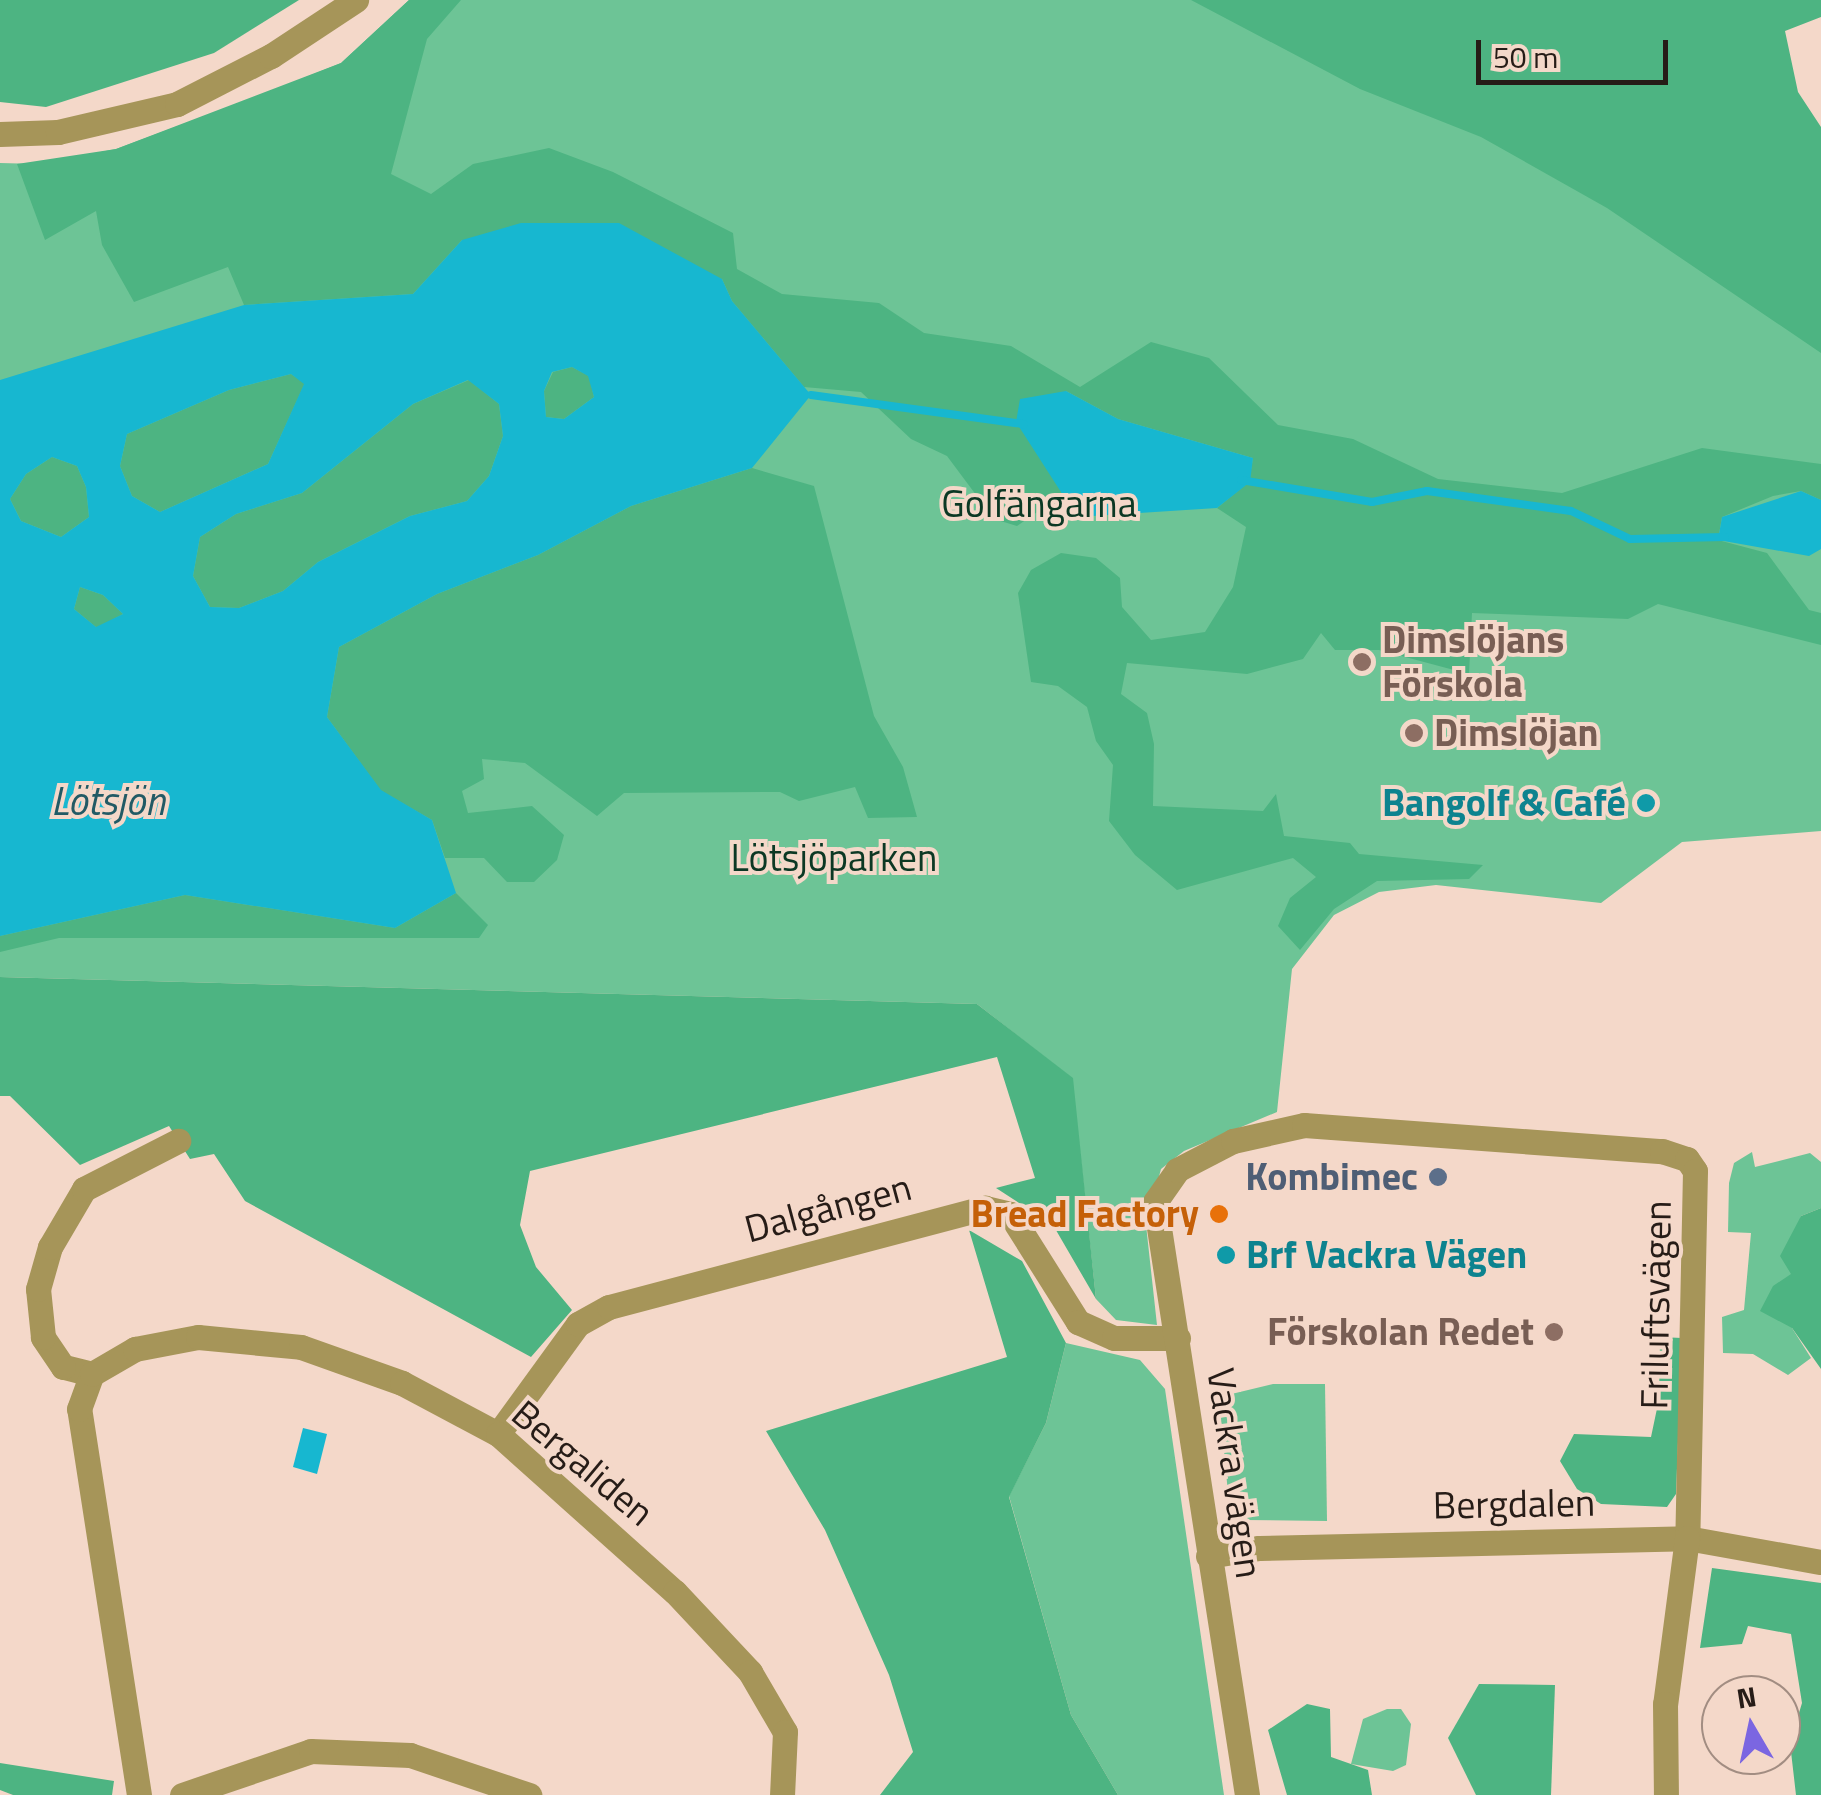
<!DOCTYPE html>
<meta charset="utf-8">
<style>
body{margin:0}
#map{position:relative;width:1821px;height:1795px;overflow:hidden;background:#f4d8c9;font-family:"Titillium Web",sans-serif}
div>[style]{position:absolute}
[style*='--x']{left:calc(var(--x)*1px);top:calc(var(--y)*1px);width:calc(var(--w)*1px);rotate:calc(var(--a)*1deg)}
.green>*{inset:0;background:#6dc496}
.forest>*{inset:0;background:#4db482}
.water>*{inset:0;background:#17b7d0}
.stream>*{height:8px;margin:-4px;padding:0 4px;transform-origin:4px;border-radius:4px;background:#17b7d0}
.minor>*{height:25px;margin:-12.5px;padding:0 12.5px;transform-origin:12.5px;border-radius:12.5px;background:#a69559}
.dots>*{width:28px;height:28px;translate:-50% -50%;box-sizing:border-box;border:5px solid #f4d8c9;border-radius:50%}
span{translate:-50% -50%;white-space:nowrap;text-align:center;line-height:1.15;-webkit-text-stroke:8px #f4d8c9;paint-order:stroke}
.park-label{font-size:38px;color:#0c3824}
.education-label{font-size:38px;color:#785e54;font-weight:700}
.left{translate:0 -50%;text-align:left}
.right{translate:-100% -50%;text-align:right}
.culture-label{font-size:38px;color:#0d838f;font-weight:700}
.service-label{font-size:38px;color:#4e5e75;font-weight:700}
.street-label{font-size:38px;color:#261c17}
.food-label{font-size:38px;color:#c56008;font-weight:700}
.water-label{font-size:40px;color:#225a65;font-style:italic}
.north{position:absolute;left:1701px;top:1675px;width:100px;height:100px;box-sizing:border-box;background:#f4d8c9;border:2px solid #a28d82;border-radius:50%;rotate:351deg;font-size:28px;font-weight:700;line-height:40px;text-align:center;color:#261c17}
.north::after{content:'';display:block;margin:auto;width:35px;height:45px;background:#7b66e1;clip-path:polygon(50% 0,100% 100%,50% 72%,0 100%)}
.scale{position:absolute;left:1476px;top:40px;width:192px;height:45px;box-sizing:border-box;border:5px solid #261c17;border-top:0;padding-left:12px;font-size:30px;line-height:35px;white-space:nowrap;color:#261c17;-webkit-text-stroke:8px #f4d8c9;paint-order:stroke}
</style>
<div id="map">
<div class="green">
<div style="clip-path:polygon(409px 0,1466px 0,1821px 185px,1821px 831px,1682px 842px,1601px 903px,1436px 885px,1379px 892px,1334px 915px,1292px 969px,1277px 1112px,1184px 1151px,1161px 1169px,1146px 1225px,1157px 1325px,1116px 1320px,1096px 1299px,1072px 1078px,977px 1004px,0 977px,0 163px,39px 164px,116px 149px,259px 96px,341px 63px)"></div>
<div style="clip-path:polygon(1752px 1152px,1755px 1167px,1810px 1153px,1821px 1162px,1821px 1208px,1801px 1216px,1791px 1274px,1792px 1328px,1811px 1358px,1788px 1375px,1753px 1354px,1723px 1353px,1722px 1317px,1744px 1310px,1751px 1233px,1728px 1232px,1729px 1183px,1734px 1163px)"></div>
<div style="clip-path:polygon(1066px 1343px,1140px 1360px,1165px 1389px,1224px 1795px,1118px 1795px,1071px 1715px,1009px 1496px,1046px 1423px)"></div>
<div style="clip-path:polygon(1273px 1384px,1325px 1384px,1327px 1521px,1243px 1520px,1229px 1504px,1219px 1397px)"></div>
<div style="clip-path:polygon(1387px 1709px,1401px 1709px,1411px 1724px,1406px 1765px,1393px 1771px,1351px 1764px,1363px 1719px)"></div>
</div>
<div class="forest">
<div style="clip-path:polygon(0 0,299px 0,214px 53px,46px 107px,0 102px)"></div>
<div style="clip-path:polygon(409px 0,461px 0,427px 39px,391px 174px,431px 194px,473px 164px,549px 148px,613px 172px,733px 233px,737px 269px,782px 294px,879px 303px,924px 333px,1011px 346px,1080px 387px,1151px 342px,1209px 358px,1278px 425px,1353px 439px,1438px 479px,1562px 493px,1702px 448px,1821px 464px,1821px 500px,1801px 491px,1773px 496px,1722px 517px,1718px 540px,1767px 553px,1809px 610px,1821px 613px,1821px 645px,1658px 604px,1628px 619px,1472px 613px,1469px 674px,1379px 650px,1335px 650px,1321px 633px,1303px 659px,1247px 674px,1127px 663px,1121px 694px,1147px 713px,1154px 744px,1153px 806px,1263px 811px,1276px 794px,1284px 836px,1350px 843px,1359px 854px,1483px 865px,1469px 879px,1377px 881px,1334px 909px,1300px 950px,1278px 926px,1290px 898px,1316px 877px,1293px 858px,1177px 890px,1135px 855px,1109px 821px,1113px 765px,1096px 741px,1087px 707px,1058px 686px,1031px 682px,1018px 593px,1031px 570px,1061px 553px,1096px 558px,1120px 578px,1122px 607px,1151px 640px,1205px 632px,1233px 587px,1246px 527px,1217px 508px,1249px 482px,1253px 458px,1118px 419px,1066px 391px,1046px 465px,1063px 494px,1017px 526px,994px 519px,947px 456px,911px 439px,861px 392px,804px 387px,732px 301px,722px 279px,462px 240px,413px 294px,244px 305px,228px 267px,134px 302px,102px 245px,96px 211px,45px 240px,17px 164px,116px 149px,341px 63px)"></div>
<div style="clip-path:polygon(1191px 0,1821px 0,1821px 17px,1785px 31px,1798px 92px,1821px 127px,1821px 353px,1607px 208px,1481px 137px,1360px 89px)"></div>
<div style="clip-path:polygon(572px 367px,589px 376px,594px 397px,564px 419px,546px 417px,544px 391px,553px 372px)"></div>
<div style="clip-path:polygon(291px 374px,305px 383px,268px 464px,160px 512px,132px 496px,120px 466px,127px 434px,229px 390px)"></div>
<div style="clip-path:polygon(469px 380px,499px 404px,503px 436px,489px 476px,467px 501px,410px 516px,318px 562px,283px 591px,239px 608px,210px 607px,193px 576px,200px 537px,236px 514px,302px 493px,413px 404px)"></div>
<div style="clip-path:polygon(52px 457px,77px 466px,86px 487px,89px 517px,61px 537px,21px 521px,10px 499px,26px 474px)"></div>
<div style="clip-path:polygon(752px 468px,814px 486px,874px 716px,903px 767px,917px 817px,868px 818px,855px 787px,799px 801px,780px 792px,624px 793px,597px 816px,525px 763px,482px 759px,484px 779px,462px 791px,468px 813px,532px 806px,564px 835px,557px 860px,534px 882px,507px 882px,484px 858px,445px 858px,432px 820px,381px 791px,327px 717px,339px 647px,437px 594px,538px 555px,631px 506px)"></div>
<div style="clip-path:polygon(80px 587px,103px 595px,123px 614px,97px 628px,74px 609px)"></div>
<div style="clip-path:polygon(456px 893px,488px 925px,479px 938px,59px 938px,0 952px,0 936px,185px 895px,395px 928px)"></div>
<div style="clip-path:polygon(0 977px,977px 1004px,1073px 1078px,1096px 1299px,1053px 1225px,996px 1188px,1035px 1178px,997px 1057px,530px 1171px,520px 1225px,536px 1267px,572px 1310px,531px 1357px,245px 1201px,214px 1154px,190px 1159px,169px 1126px,80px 1165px,10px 1096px,0 1096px)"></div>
<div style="clip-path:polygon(1821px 1208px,1821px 1369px,1792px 1328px,1760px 1311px,1773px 1286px,1791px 1274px,1780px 1256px,1801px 1216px)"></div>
<div style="clip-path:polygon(969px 1230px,1022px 1261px,1066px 1343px,1046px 1423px,1009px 1497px,1071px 1715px,1118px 1795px,880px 1795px,913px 1752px,889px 1675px,825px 1530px,766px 1431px,1007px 1357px)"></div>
<div style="clip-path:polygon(1660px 1337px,1682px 1338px,1676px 1494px,1667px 1507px,1601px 1504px,1577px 1489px,1560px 1461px,1574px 1434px,1651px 1437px,1659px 1399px)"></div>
<div style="clip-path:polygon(1712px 1568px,1821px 1583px,1821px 1795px,1796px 1795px,1790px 1743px,1802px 1703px,1791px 1634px,1748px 1626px,1742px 1644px,1700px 1648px)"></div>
<div style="clip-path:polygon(1479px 1684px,1555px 1685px,1551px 1795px,1476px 1795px,1448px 1738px)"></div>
<div style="clip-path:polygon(1307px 1704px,1330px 1709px,1331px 1757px,1368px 1770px,1372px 1795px,1287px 1795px,1268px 1730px)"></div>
<div style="clip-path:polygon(0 1763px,114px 1781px,112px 1795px,13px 1795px,0 1790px)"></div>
</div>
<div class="water">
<div style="clip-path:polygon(evenodd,521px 223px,619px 223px,722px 279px,732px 301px,811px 395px,752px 468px,631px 506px,538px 555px,437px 594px,339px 647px,327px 717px,381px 790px,432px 820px,456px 893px,395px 928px,185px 895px,0 936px,0 380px,244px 305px,413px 294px,462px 240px,521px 223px,572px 367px,588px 376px,594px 397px,564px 419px,546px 417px,544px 391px,552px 372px,572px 367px,521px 223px,291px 374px,304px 384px,268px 464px,160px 512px,132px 496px,120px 466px,127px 434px,229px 390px,291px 374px,521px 223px,468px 380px,499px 404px,503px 436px,489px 476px,467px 501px,410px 516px,318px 562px,283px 591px,239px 608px,210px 607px,193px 576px,200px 537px,236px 514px,302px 493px,413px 404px,468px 380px,521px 223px,52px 457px,77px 466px,86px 487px,89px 517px,61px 537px,21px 521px,10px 499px,26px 474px,52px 457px,521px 223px,80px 587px,103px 595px,123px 614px,96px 627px,74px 609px,80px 587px)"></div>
<div style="clip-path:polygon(1066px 391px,1118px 419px,1253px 458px,1250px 482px,1217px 508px,1077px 517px,1016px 422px,1020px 399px)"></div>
<div style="clip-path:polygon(1801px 491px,1821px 500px,1821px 549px,1809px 556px,1718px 540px,1722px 517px)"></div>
<div style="clip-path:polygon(303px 1428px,327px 1434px,317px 1474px,293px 1467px)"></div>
</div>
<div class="stream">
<div style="--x:811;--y:395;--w:215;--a:7.8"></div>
<div style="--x:1241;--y:480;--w:133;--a:9.5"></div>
<div style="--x:1372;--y:502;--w:56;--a:-11.3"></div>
<div style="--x:1427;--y:491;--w:145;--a:7.9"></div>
<div style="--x:1571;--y:511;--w:65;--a:25.4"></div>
<div style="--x:1630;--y:539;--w:95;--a:-1.2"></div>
</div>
<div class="minor">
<div style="--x:0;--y:134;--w:58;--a:-2"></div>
<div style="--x:58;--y:132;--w:122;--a:-13.2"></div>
<div style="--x:177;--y:104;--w:106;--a:-27.1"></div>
<div style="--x:271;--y:56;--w:102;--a:-33.4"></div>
<div style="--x:92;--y:1374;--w:30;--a:-166"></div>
<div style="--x:63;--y:1367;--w:36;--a:-124"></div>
<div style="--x:43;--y:1337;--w:48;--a:-95.9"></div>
<div style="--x:38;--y:1289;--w:44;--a:-74.1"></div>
<div style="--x:50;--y:1247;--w:67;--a:-59.6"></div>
<div style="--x:84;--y:1189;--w:106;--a:-27.1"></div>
<div style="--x:498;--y:1434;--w:136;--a:-54"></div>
<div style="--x:578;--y:1324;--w:35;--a:-29"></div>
<div style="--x:609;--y:1307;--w:389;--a:-14.8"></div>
<div style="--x:985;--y:1208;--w:26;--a:13"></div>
<div style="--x:1010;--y:1214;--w:128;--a:57.8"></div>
<div style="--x:1078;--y:1322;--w:39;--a:24"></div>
<div style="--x:1114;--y:1338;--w:64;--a:0"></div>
<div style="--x:1208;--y:1556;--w:52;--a:-8.9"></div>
<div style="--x:1259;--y:1548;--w:428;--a:-1.3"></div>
<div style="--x:1687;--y:1538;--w:136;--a:10.2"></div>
<div style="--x:139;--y:1795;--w:391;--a:-98.8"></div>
<div style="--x:79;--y:1409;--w:37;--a:-70"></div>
<div style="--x:92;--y:1374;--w:50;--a:-30.2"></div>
<div style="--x:135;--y:1349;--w:64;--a:-10.8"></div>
<div style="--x:198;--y:1337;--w:103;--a:5.5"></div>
<div style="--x:301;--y:1347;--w:107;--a:19.6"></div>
<div style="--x:402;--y:1383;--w:109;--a:28"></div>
<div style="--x:498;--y:1434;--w:237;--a:41.8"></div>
<div style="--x:675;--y:1592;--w:110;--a:46.8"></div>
<div style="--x:750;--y:1672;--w:69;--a:59.7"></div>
<div style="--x:785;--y:1732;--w:63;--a:92.7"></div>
<div style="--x:182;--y:1795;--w:136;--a:-18.8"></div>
<div style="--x:311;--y:1751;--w:99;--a:2.3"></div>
<div style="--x:410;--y:1755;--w:126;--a:18.6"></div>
<div style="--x:1247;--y:1795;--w:600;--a:-98.82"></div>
<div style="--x:1155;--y:1202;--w:39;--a:-55"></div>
<div style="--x:1177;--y:1170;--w:63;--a:-27.4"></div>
<div style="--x:1233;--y:1141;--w:73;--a:-12.7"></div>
<div style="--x:1304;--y:1125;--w:359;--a:4.2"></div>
<div style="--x:1662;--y:1151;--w:26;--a:18"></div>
<div style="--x:1687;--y:1159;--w:14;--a:56"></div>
<div style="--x:1695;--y:1171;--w:367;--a:91.2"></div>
<div style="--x:1687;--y:1538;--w:167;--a:97.5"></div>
<div style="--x:1665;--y:1704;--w:91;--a:89.4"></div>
</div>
<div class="dots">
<div style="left:1362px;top:662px;background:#8d6e63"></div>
<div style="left:1414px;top:733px;background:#8d6e63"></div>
<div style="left:1646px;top:803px;background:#0f9aa8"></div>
<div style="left:1438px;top:1177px;background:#5c6f8a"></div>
<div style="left:1219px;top:1214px;background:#e8710a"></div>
<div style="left:1226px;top:1255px;background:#0f9aa8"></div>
<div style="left:1554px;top:1332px;background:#8d6e63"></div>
</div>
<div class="park-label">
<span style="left:1039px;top:504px">Golfängarna</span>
<span style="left:834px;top:858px">Lötsjöparken</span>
</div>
<div class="education-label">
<span class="left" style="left:1382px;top:662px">Dimslöjans<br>Förskola</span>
<span class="left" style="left:1434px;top:733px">Dimslöjan</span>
<span class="right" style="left:1534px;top:1332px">Förskolan Redet</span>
</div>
<div class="culture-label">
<span class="right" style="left:1626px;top:803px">Bangolf &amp; Café</span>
<span class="left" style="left:1246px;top:1255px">Brf Vackra Vägen</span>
</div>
<div class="service-label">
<span class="right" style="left:1418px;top:1177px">Kombimec</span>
</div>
<div class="street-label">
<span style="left:828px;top:1208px;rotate:-15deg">Dalgången</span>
<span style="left:1656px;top:1305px;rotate:-89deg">Friluftsvägen</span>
<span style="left:583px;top:1463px;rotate:40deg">Bergaliden</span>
<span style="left:1235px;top:1473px;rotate:82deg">Vackra vägen</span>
<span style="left:1514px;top:1504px;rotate:-1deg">Bergdalen</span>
</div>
<div class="food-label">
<span class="right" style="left:1199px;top:1214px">Bread Factory</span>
</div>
<div class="water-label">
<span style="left:108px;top:801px">Lötsjön</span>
</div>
<div class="north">N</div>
<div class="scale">50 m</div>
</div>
